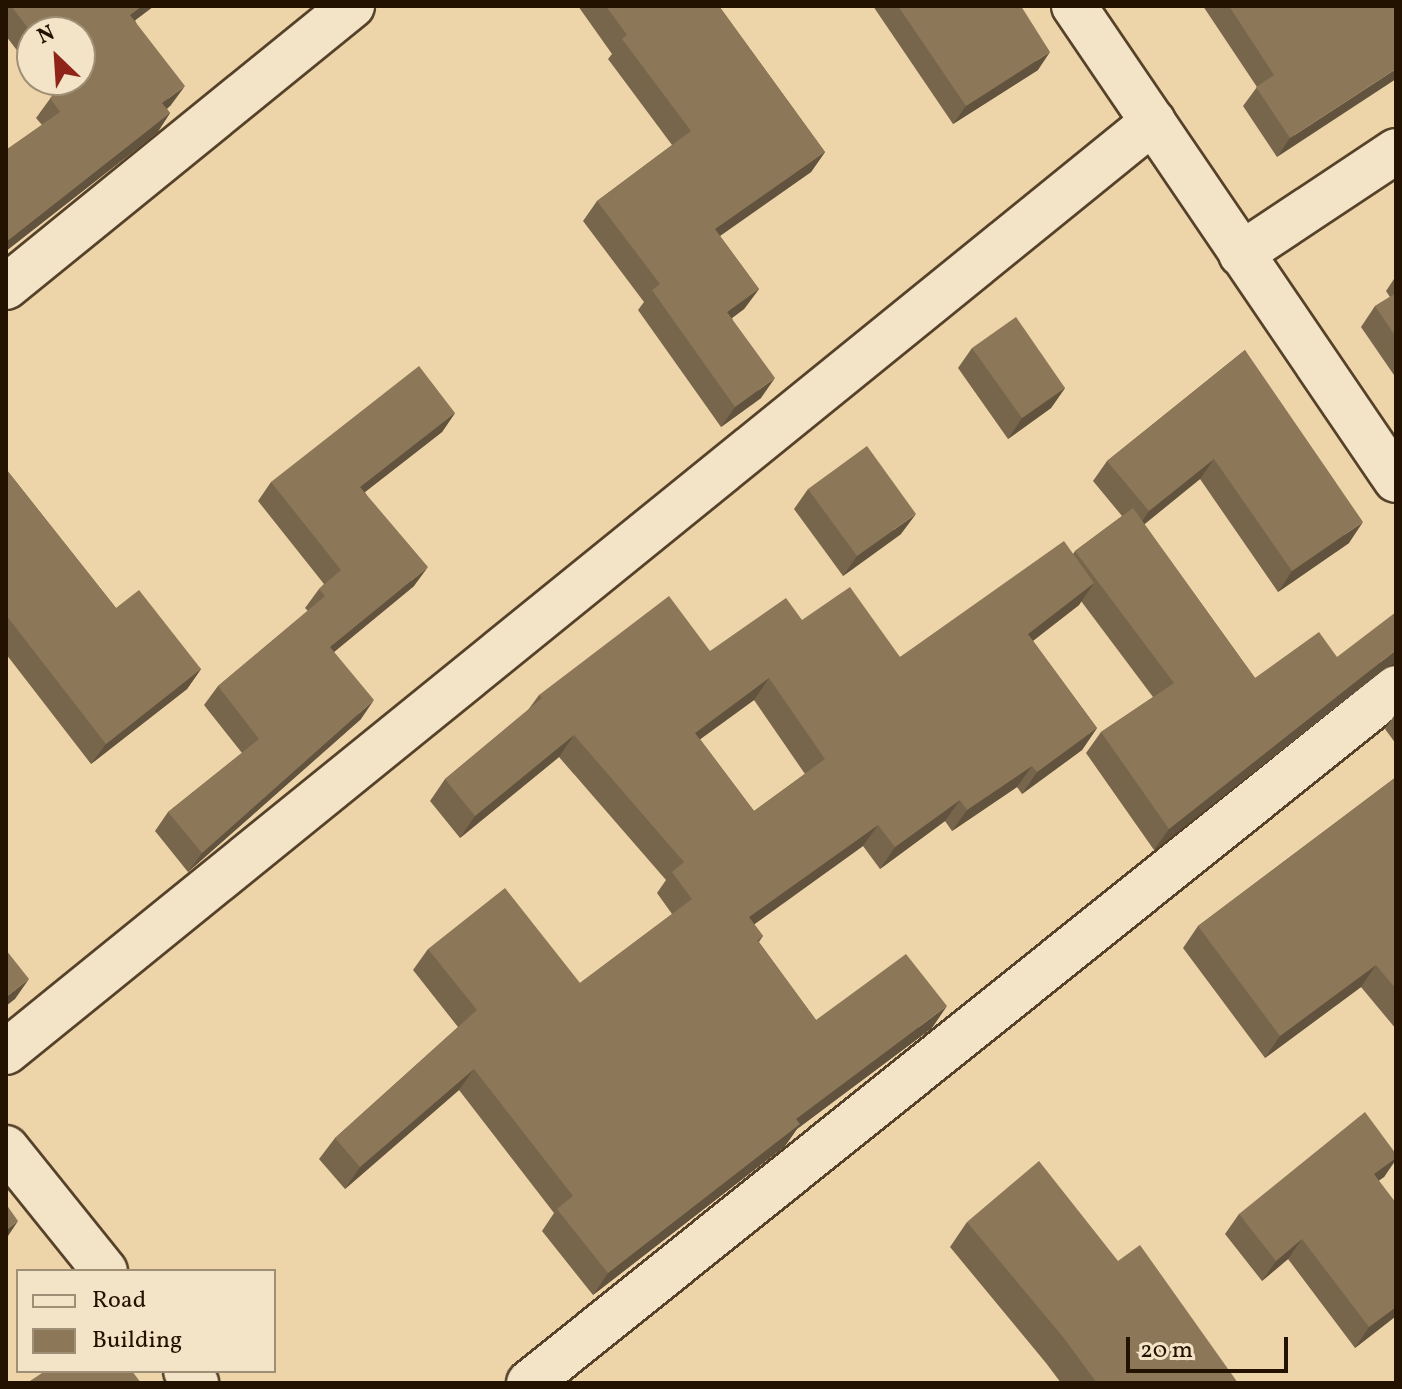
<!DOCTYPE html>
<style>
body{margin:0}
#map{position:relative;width:1402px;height:1389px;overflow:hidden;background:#edd4a9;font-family:Vollkorn,serif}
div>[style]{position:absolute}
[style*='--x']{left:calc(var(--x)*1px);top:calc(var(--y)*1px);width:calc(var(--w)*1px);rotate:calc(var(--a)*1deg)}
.roads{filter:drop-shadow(2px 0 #56422a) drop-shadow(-2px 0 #56422a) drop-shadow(0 2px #56422a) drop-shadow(0 -2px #56422a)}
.minor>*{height:44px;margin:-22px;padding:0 22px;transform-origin:22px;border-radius:22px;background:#f3e3c7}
.wall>*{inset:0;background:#78664c}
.shaded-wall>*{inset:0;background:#62533e}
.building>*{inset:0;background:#8c7758}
span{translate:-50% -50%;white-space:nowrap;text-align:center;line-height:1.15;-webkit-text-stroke:6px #f3e3c7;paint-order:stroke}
.frame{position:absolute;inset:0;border:8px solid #231200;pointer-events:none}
.legend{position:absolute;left:16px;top:1269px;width:260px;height:104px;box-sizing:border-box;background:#f3e3c7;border:2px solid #a08f77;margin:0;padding:10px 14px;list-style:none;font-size:24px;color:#231200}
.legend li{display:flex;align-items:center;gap:16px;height:40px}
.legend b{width:40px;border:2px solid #a08f77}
.north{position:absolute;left:16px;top:16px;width:80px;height:80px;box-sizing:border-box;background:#f3e3c7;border:2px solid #a08f77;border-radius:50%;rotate:335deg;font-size:22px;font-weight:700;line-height:32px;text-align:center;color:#231200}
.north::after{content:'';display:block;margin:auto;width:28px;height:36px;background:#8f2418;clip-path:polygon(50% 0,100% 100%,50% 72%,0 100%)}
.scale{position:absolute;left:1126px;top:1337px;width:162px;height:36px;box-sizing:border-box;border:4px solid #231200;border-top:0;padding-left:10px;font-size:24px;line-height:28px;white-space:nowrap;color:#231200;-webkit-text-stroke:6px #f3e3c7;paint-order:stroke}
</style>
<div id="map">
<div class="roads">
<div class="minor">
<div style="--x:1074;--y:6;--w:573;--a:55.81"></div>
<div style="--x:1241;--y:254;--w:186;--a:-33.6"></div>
<div style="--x:6;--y:287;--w:446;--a:-39.1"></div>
<div style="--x:6;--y:1052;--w:1477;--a:-39.04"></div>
<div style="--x:6;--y:1148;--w:158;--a:51.2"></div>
<div style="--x:186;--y:1371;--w:16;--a:50"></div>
<div style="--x:529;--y:1383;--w:1111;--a:-38.72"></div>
</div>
</div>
<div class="wall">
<div style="clip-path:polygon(6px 6px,154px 6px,135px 20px,171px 105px,167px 109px,170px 113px,157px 133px,6px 251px,6px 150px,42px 125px,36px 118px,52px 96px,40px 80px,80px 80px,32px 32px,32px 70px,6px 36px)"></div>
<div style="clip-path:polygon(578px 6px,719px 6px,825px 152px,811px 172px,720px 236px,759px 289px,744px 309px,732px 318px,761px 398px,721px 427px,638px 310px,644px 302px,583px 221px,597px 201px,672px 145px,608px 59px,612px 54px)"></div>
<div style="clip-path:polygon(873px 6px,1021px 6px,1038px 70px,953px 124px)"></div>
<div style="clip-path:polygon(1203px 6px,1396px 6px,1277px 157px,1243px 106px,1257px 87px)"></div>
<div style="clip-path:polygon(1396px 276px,1396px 378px,1361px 327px,1375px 306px,1390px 297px,1386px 291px)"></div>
<div style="clip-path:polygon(972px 348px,1065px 388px,1051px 408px,1008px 439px,958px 368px)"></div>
<div style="clip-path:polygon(evenodd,1245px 350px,1349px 543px,1278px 592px,1200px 479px,1144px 524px,1255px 678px,1337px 657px,1391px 664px,1154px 850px,1086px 753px,1101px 732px,1153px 697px,1081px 601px,1079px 605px,1033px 641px,1097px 728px,1082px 750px,1022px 794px,1017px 787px,952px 831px,945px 821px,880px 869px,863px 846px,754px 924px,763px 936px,759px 942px,816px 1020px,932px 1028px,797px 1129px,785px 1146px,593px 1295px,542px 1231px,554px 1213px,459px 1090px,345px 1189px,319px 1159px,335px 1138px,458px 1027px,413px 970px,428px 949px,580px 983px,672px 914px,657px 893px,666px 880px,559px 757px,460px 838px,430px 801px,445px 779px,528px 710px,539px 695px,710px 651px,802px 620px,900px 657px,1073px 554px,1075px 551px,1122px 516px,1093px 481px,1107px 461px,1245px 350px,754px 700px,805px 774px,754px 811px,700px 739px,754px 700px)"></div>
<div style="clip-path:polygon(455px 413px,442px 432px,365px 492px,414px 586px,334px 652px,361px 719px,188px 872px,155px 831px,168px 812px,242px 753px,204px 705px,218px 686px,308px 611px,305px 608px,319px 589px,324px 584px,258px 501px,271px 482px)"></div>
<div style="clip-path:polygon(6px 469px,116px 608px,201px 669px,187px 689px,91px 764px,6px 654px)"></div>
<div style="clip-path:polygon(808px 489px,901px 534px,843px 576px,794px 509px)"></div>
<div style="clip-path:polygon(1396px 713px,1396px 744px,1385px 729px)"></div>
<div style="clip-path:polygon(1396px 777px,1396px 1029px,1361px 987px,1265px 1058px,1183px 948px,1198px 926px)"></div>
<div style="clip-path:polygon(1396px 1154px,1396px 1160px,1384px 1177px,1379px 1180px,1396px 1316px,1355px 1348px,1288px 1259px,1262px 1281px,1225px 1234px,1239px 1214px)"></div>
<div style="clip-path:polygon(967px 1222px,1118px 1261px,1238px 1383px,1061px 1383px,1046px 1363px,950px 1247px)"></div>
</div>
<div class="shaded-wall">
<div style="clip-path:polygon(142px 6px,154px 6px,117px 34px,130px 15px)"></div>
<div style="clip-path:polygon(1050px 52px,1038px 70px,953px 124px,966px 106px)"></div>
<div style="clip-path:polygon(1396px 69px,1396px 79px,1277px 157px,1290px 138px)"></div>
<div style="clip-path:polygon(185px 86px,171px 105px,149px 123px,162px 103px)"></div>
<div style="clip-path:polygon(170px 113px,157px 133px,6px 251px,6px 242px)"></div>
<div style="clip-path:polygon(825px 152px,811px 172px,701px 249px,715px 229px)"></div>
<div style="clip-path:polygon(759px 289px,744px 309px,713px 332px,727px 312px)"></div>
<div style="clip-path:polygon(775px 378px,761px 398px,721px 427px,735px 407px)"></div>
<div style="clip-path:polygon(1065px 388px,1051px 408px,1008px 439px,1022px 418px)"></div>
<div style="clip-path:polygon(455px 413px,442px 432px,347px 506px,360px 487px)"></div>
<div style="clip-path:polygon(1214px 459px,1200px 479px,1135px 532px,1149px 511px)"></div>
<div style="clip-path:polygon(916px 514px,901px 534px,843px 576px,857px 556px)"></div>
<div style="clip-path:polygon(1363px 522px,1349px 543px,1278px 592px,1292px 571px)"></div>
<div style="clip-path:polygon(428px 567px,414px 586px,317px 666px,330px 647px)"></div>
<div style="clip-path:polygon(1094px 583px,1079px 605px,1013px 656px,1028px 634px)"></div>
<div style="clip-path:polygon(1396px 650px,1396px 664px,1391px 664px,1154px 850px,1169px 829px)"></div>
<div style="clip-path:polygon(201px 669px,187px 689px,91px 764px,106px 744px)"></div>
<div style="clip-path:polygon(769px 678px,754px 700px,680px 754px,695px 733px)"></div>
<div style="clip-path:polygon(374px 700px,361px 719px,188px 872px,202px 853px)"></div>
<div style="clip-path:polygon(1097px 728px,1082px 750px,1022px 794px,1037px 772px)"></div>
<div style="clip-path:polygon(574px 735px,559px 757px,460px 838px,475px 816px)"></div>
<div style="clip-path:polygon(1032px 766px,1017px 787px,952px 831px,967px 810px)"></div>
<div style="clip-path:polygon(960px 800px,945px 821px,880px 869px,895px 847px)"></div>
<div style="clip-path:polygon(878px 825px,863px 846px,734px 939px,749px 917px)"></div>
<div style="clip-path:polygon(1376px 965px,1361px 987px,1265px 1058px,1280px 1036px)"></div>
<div style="clip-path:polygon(29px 979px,15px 999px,6px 1006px,6px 997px)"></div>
<div style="clip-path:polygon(947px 1006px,932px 1028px,797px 1129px,785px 1146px,593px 1295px,608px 1273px,796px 1119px)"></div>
<div style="clip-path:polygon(474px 1069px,459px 1090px,345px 1189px,360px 1167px)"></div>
<div style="clip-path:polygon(1396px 1158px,1384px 1177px,1360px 1194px,1374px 1174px)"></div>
<div style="clip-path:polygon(18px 1221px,6px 1239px,6px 1230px)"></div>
<div style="clip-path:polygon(1302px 1239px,1288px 1259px,1262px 1281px,1276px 1261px)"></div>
<div style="clip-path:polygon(1396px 1307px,1396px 1316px,1355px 1348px,1369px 1327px)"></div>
</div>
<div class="building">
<div style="clip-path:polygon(11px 6px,142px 6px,130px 15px,185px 86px,162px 103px,170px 113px,6px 242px,6px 150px,60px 112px,50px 98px,70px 82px,69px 80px,80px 80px,80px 32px,32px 32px,32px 33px)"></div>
<div style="clip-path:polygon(606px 6px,719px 6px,825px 152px,715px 229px,759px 289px,727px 312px,775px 378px,735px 407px,652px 290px,660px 284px,597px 201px,691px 131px,622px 39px,627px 35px)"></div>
<div style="clip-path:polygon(898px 6px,1021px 6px,1050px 52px,966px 106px)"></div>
<div style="clip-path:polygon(1229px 6px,1396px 6px,1396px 69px,1290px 138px,1256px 87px,1274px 75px)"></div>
<div style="clip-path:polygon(1396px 293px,1396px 337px,1375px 306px)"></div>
<div style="clip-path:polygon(1016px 317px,1065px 388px,1022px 418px,972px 348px)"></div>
<div style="clip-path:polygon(1245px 350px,1363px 522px,1292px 571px,1214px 459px,1149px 511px,1107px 461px)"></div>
<div style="clip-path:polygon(419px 366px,455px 413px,360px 487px,428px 567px,330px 647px,374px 700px,202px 853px,168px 812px,259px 739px,218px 686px,325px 596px,319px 589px,341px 570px,271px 482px)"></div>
<div style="clip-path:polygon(867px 446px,916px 514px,857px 556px,808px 489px)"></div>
<div style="clip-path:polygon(6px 469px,116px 608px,139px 590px,201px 669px,106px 744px,6px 615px)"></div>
<div style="clip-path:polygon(1133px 508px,1255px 678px,1319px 632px,1337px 657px,1396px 612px,1396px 650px,1169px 829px,1101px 732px,1174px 683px,1075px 551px)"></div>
<div style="clip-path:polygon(evenodd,1064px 541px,1094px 583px,1028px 634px,1097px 728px,1037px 772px,1032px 766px,967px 810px,960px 800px,895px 847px,878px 825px,749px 917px,763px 936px,757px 940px,816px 1020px,906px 954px,947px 1006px,796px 1119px,800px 1124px,608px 1273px,557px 1209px,573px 1196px,474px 1069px,360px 1167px,335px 1138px,477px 1010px,428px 949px,505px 888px,580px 983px,692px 899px,672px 872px,684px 862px,574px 735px,475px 816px,445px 779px,542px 698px,539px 695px,669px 596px,710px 651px,786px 598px,802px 620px,850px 587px,900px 657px,1064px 541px,769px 678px,825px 759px,754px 811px,695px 733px,769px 678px)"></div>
<div style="clip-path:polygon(1396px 777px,1396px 989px,1376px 965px,1280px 1036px,1198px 926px)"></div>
<div style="clip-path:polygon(6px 950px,29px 979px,6px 997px)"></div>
<div style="clip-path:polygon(1365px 1112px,1396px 1154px,1396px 1158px,1374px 1174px,1396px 1203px,1396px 1307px,1369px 1327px,1302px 1239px,1276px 1261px,1239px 1214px)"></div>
<div style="clip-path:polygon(1039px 1161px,1118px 1261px,1140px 1245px,1238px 1383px,1097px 1383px,1063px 1337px,967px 1222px)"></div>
<div style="clip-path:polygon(6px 1204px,18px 1221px,6px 1230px)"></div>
<div style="clip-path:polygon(45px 1371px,132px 1371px,141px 1383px,27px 1383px)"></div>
</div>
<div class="frame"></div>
<ul class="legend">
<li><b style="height:10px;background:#f3e3c7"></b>Road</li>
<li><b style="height:22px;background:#8c7758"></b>Building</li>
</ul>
<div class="north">N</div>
<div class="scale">20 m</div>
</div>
